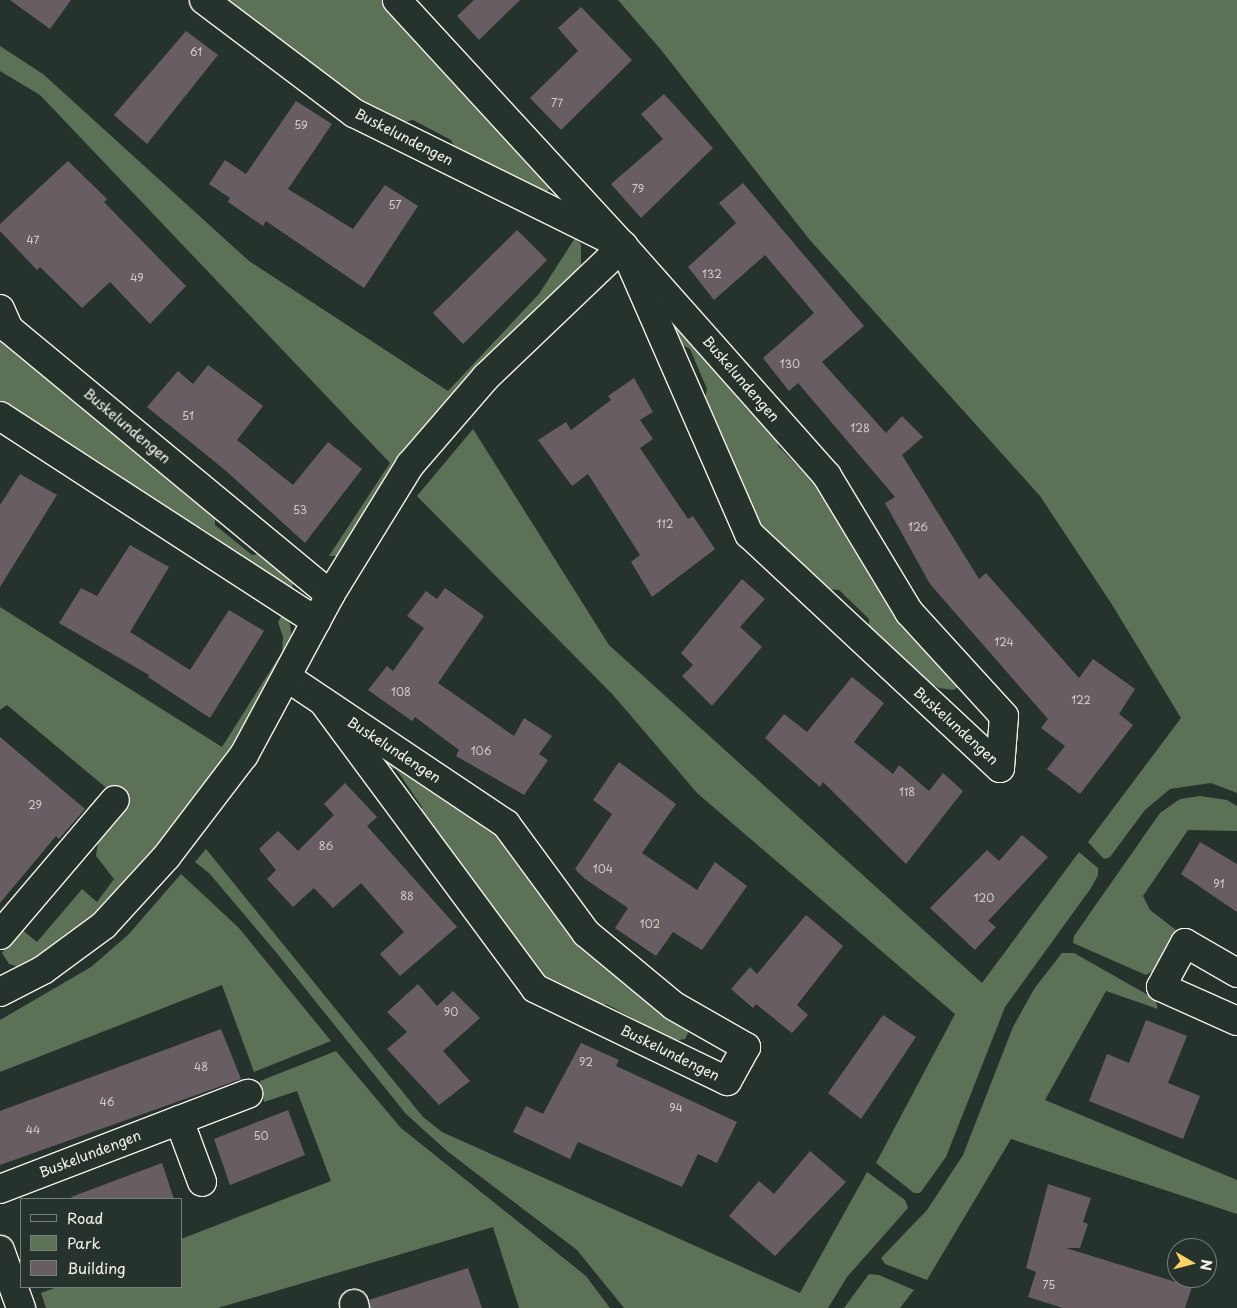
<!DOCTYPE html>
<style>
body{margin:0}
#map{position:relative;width:1237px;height:1308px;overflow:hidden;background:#26332d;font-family:"Playpen Sans",sans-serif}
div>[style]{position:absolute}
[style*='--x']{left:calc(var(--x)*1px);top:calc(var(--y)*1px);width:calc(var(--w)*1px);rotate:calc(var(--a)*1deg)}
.green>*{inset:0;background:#5c7155}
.building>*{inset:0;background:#685d62}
.roads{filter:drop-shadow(1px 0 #f4f1e8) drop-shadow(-1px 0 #f4f1e8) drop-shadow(0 1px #f4f1e8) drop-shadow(0 -1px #f4f1e8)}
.street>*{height:28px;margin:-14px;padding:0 14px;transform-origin:14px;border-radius:14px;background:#26332d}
span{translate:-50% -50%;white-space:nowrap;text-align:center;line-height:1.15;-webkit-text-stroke:4px #26332d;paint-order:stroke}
.number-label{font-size:11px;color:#d1ccc6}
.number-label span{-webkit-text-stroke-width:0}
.street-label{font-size:14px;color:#f4f1e8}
.legend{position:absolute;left:20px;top:1198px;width:162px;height:90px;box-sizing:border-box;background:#26332d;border:1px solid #787f78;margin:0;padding:6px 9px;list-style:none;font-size:15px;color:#f4f1e8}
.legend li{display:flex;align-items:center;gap:10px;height:25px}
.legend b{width:25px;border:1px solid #787f78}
.north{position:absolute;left:1167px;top:1238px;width:50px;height:50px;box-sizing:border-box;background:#26332d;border:1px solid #787f78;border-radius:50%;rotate:98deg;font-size:14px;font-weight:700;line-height:20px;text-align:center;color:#f4f1e8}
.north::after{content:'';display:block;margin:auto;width:18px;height:22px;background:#ffd166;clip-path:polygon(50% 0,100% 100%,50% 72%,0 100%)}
</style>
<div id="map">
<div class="green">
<div style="clip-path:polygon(225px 0,388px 0,409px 23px,409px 33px,553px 183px,548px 191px,532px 191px,457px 152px,451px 140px,413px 120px,399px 123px,359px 103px)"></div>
<div style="clip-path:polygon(618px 0,1237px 0,1237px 793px,1211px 783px,1170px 789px,1145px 810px,1110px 857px,1104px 859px,1088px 842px,1181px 718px,1111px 603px,1040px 496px,809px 239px,662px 51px)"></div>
<div style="clip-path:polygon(0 46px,43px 74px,249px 261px,448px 391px,539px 294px,575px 238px,581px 244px,581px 266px,573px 280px,351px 541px,337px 556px,329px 556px,390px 463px,40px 95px,0 71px)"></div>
<div style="clip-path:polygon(686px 322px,778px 431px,778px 446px,812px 481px,824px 483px,962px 683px,954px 690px,939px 688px,921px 678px,869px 635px,869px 619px,839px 590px,823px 589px,760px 526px,704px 401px,707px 389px,690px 349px,680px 344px,676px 335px,677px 330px)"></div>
<div style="clip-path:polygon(0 335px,215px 511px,215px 525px,252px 555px,267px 553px,293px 582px,292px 590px,241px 565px,236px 552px,200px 527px,187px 530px,0 403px)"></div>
<div style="clip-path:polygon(473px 429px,609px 645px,982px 983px,1079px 852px,1098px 868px,1098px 875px,1091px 888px,1005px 1007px,946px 1157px,920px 1193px,914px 1193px,876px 1163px,955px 1014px,697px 793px,613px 695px,417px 496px)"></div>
<div style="clip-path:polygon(0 607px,222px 747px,282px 652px,283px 637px,278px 622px,283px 613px,290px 624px,293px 649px,235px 750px,183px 820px,115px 898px,61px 946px,22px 968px,9px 964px,2px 953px,20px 928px,37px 942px,82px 889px,97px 902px,114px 879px,96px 856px,98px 842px,128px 806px,7px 705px,0 710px)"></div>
<div style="clip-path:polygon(381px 750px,485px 816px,597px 951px,598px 962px,632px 990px,645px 990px,691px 1027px,685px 1039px,674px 1041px,648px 1034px,644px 1024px,606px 1004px,589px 1007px,544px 982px,421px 820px,422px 807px,396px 769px,383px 767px,378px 756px)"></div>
<div style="clip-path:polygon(1200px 796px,1227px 800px,1237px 806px,1237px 831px,1188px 830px,1143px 896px,1150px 910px,1176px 930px,1155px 970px,1146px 975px,1073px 943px,1074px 936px,1160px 813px,1180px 799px)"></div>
<div style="clip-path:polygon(206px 849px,423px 1117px,442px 1132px,800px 1293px,867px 1172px,905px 1200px,908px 1208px,847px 1277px,828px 1308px,624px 1308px,577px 1250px,447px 1151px,406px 1114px,275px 951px,209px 873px,195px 862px)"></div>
<div style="clip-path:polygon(181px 874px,239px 928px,331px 1041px,254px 1072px,222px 985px,0 1072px,0 1020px,91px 967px,128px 935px)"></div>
<div style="clip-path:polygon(1062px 953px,1074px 953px,1155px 999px,1158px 1009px,1106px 991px,1045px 1100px,1237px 1180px,1237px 1214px,1011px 1139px,927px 1280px,885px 1264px,881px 1258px,927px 1210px,963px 1155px,1013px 1027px,1034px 989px)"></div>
<div style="clip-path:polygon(336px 1051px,401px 1128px,586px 1276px,610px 1308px,519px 1308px,493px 1227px,218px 1308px,46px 1308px,41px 1293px,57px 1287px,181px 1287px,181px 1239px,331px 1181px,297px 1091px,264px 1102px,260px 1081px)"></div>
<div style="clip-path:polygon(869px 1274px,879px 1275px,914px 1290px,900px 1308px,844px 1308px)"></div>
</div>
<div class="building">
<div style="clip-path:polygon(10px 0,71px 0,50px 29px)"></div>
<div style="clip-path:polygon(474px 0,520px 0,479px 40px,457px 16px)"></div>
<div style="clip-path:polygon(581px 7px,632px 60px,561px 130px,530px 98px,578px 51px,558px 28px)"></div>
<div style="clip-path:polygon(186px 31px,218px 55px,147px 144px,114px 115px)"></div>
<div style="clip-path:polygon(664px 94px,713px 148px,641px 218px,611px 184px,663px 139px,641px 114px)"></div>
<div style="clip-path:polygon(296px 101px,332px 124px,288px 189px,353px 229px,385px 185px,418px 206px,364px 288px,266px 221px,263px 226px,228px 202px,230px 198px,209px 184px,225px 160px,246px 174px)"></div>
<div style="clip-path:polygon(68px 161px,107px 199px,104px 202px,186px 286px,150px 324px,110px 282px,82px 308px,40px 267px,37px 270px,0 231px,0 224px)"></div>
<div style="clip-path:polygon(743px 183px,864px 326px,822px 362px,886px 433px,902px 416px,923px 437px,902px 455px,979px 579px,986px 573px,1079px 678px,1093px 659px,1135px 689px,1119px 714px,1133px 725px,1080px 794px,1047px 769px,1065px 746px,1041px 728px,1048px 719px,930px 584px,885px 503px,895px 497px,798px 383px,789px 391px,763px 358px,814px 313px,765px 255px,714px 300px,688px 267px,736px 223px,719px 203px)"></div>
<div style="clip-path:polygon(517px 230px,547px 260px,463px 344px,433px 313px)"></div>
<div style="clip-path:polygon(208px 365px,263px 406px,237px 440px,293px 485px,328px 442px,362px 469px,305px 543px,225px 470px,147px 407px,178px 371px,193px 384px)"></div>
<div style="clip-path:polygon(634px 378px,653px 412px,640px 420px,653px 439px,640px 448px,688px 519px,693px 516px,715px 549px,652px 597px,631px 562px,640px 555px,588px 474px,572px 486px,538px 440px,566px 422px,571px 430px,611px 400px,608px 396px)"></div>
<div style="clip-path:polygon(20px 474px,57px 495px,0 587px,0 505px)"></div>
<div style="clip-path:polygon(130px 545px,169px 567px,130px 632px,190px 670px,229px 610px,264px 631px,210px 718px,148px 677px,149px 675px,59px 623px,81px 588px,97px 596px)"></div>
<div style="clip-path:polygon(742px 579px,765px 599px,740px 627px,762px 647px,712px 706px,682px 676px,693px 665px,681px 653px)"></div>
<div style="clip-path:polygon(445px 588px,484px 616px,438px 683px,514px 736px,524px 718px,552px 736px,539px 754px,548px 760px,524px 795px,456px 756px,459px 750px,415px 717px,412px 721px,368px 690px,387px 666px,393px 671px,424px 628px,407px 616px,426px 591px,437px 599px)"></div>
<div style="clip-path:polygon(852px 677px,884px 703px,854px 742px,893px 774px,899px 765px,929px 791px,943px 773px,963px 791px,906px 864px,823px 782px,820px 787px,765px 738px,784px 714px,807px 732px)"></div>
<div style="clip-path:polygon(0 737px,85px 809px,59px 839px,56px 836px,0 903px)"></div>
<div style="clip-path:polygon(619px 762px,676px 804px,642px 853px,697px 890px,715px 862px,747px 886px,702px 950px,673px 932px,656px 956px,615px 928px,628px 908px,585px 879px,575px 869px,612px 814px,593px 800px)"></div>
<div style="clip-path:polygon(345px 783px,377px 817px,367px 826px,457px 927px,400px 976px,380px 954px,404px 932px,361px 883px,333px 908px,314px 888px,293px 907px,267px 879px,276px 870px,259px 849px,278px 831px,298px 851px,334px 815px,324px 804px)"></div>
<div style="clip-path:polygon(1022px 835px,1048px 857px,988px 921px,996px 927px,975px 950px,930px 908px,987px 850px,999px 861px)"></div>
<div style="clip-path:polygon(1200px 842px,1237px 864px,1237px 912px,1181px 874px)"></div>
<div style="clip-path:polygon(806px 915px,843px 946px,797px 1005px,808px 1015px,792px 1033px,756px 1004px,753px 1008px,731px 989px,750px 967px,757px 974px)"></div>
<div style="clip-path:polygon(418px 984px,437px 1006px,453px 991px,480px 1018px,443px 1051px,470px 1081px,439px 1105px,387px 1049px,407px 1032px,387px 1012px)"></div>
<div style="clip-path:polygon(883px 1015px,916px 1037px,861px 1119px,828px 1093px)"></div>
<div style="clip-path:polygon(1146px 1020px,1187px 1036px,1168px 1083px,1200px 1096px,1183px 1139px,1089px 1101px,1107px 1054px,1129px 1063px)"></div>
<div style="clip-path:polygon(221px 1029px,241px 1079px,0 1165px,0 1111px)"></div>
<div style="clip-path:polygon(581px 1043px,619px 1060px,616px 1066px,737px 1122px,717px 1163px,698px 1154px,682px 1187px,578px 1142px,570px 1159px,513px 1132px,526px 1106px,543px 1114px)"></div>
<div style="clip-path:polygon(288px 1110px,305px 1155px,230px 1185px,214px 1139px)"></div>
<div style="clip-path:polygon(810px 1151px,846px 1182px,775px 1256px,729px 1216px,759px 1181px,774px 1194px)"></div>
<div style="clip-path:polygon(162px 1163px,174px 1199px,72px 1199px,71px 1197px)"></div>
<div style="clip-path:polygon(1048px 1184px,1091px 1198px,1083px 1222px,1088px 1224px,1080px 1248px,1066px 1248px,1192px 1287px,1185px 1308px,1063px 1308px,1028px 1297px,1036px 1272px,1026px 1268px)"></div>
<div style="clip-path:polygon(468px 1268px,482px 1308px,370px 1308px,369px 1300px)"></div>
</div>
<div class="roads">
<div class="street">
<div style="--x:204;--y:0;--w:188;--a:37"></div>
<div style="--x:354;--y:113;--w:300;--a:26.3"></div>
<div style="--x:623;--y:246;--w:334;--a:-132.6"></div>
<div style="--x:623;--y:246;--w:307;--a:48.4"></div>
<div style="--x:827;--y:476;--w:159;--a:58.9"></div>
<div style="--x:909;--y:612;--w:141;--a:47.6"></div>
<div style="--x:1004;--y:716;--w:52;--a:94.4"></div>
<div style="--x:1000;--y:768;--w:343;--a:-137"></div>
<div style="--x:749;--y:534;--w:314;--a:-113.6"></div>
<div style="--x:0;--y:309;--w:22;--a:66"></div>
<div style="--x:9;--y:329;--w:417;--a:39.6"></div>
<div style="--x:0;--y:416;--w:377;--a:33"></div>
<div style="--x:288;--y:678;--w:262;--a:33.8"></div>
<div style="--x:506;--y:824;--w:135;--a:53.7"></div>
<div style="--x:586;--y:933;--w:114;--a:39.7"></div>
<div style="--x:674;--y:1006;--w:83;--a:29.7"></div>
<div style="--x:746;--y:1047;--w:39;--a:119"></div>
<div style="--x:727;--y:1081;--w:213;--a:-154.2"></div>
<div style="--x:535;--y:988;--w:355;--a:-126.5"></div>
<div style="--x:0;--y:935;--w:177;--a:-49.6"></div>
<div style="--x:1237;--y:973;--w:60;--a:-150"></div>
<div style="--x:1185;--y:943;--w:50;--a:118.6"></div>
<div style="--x:1161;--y:987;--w:83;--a:24.1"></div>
<div style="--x:0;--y:992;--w:48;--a:-27.1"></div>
<div style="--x:43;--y:970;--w:76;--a:-36.4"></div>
<div style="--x:104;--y:925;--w:93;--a:-47.6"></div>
<div style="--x:167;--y:856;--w:127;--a:-52.7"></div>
<div style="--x:244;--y:755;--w:182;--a:-61.7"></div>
<div style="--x:330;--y:595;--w:153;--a:-58.4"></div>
<div style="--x:410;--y:465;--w:116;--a:-49.2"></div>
<div style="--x:486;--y:377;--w:190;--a:-43.7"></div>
<div style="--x:179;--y:1120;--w:66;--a:69.6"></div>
<div style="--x:0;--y:1189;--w:266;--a:-21"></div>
<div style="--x:0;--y:1250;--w:62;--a:70.1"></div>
<div style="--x:354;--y:1304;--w:4;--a:76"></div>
</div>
</div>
<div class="number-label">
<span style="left:196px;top:52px">61</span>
<span style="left:557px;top:103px">77</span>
<span style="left:301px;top:125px">59</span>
<span style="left:638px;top:189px">79</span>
<span style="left:395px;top:205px">57</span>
<span style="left:33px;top:240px">47</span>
<span style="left:712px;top:274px">132</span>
<span style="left:137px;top:278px">49</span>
<span style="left:790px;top:364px">130</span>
<span style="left:188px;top:416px">51</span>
<span style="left:860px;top:428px">128</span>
<span style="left:300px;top:510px">53</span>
<span style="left:665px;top:524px">112</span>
<span style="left:918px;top:527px">126</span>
<span style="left:1004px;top:642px">124</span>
<span style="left:401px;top:692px">108</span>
<span style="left:1081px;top:700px">122</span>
<span style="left:481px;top:751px">106</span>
<span style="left:907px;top:792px">118</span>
<span style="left:35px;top:805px">29</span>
<span style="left:326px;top:846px">86</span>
<span style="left:603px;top:869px">104</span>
<span style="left:1219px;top:884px">91</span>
<span style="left:407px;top:896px">88</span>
<span style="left:984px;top:898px">120</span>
<span style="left:650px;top:924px">102</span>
<span style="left:451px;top:1012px">90</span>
<span style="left:586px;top:1062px">92</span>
<span style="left:201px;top:1067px">48</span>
<span style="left:107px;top:1102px">46</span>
<span style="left:676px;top:1108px">94</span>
<span style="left:33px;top:1130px">44</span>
<span style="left:261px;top:1136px">50</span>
<span style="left:1049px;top:1285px">75</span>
</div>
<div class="street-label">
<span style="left:404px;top:137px;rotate:27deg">Buskelundengen</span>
<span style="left:741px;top:379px;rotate:49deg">Buskelundengen</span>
<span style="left:127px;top:426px;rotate:40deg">Buskelundengen</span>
<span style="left:956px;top:726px;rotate:42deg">Buskelundengen</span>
<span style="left:394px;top:750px;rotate:33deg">Buskelundengen</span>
<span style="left:670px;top:1053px;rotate:26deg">Buskelundengen</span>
<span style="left:90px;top:1154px;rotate:-21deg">Buskelundengen</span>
</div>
<ul class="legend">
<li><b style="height:6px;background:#26332d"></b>Road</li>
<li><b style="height:14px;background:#5c7155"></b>Park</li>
<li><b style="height:14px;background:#685d62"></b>Building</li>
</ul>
<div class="north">N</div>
</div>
